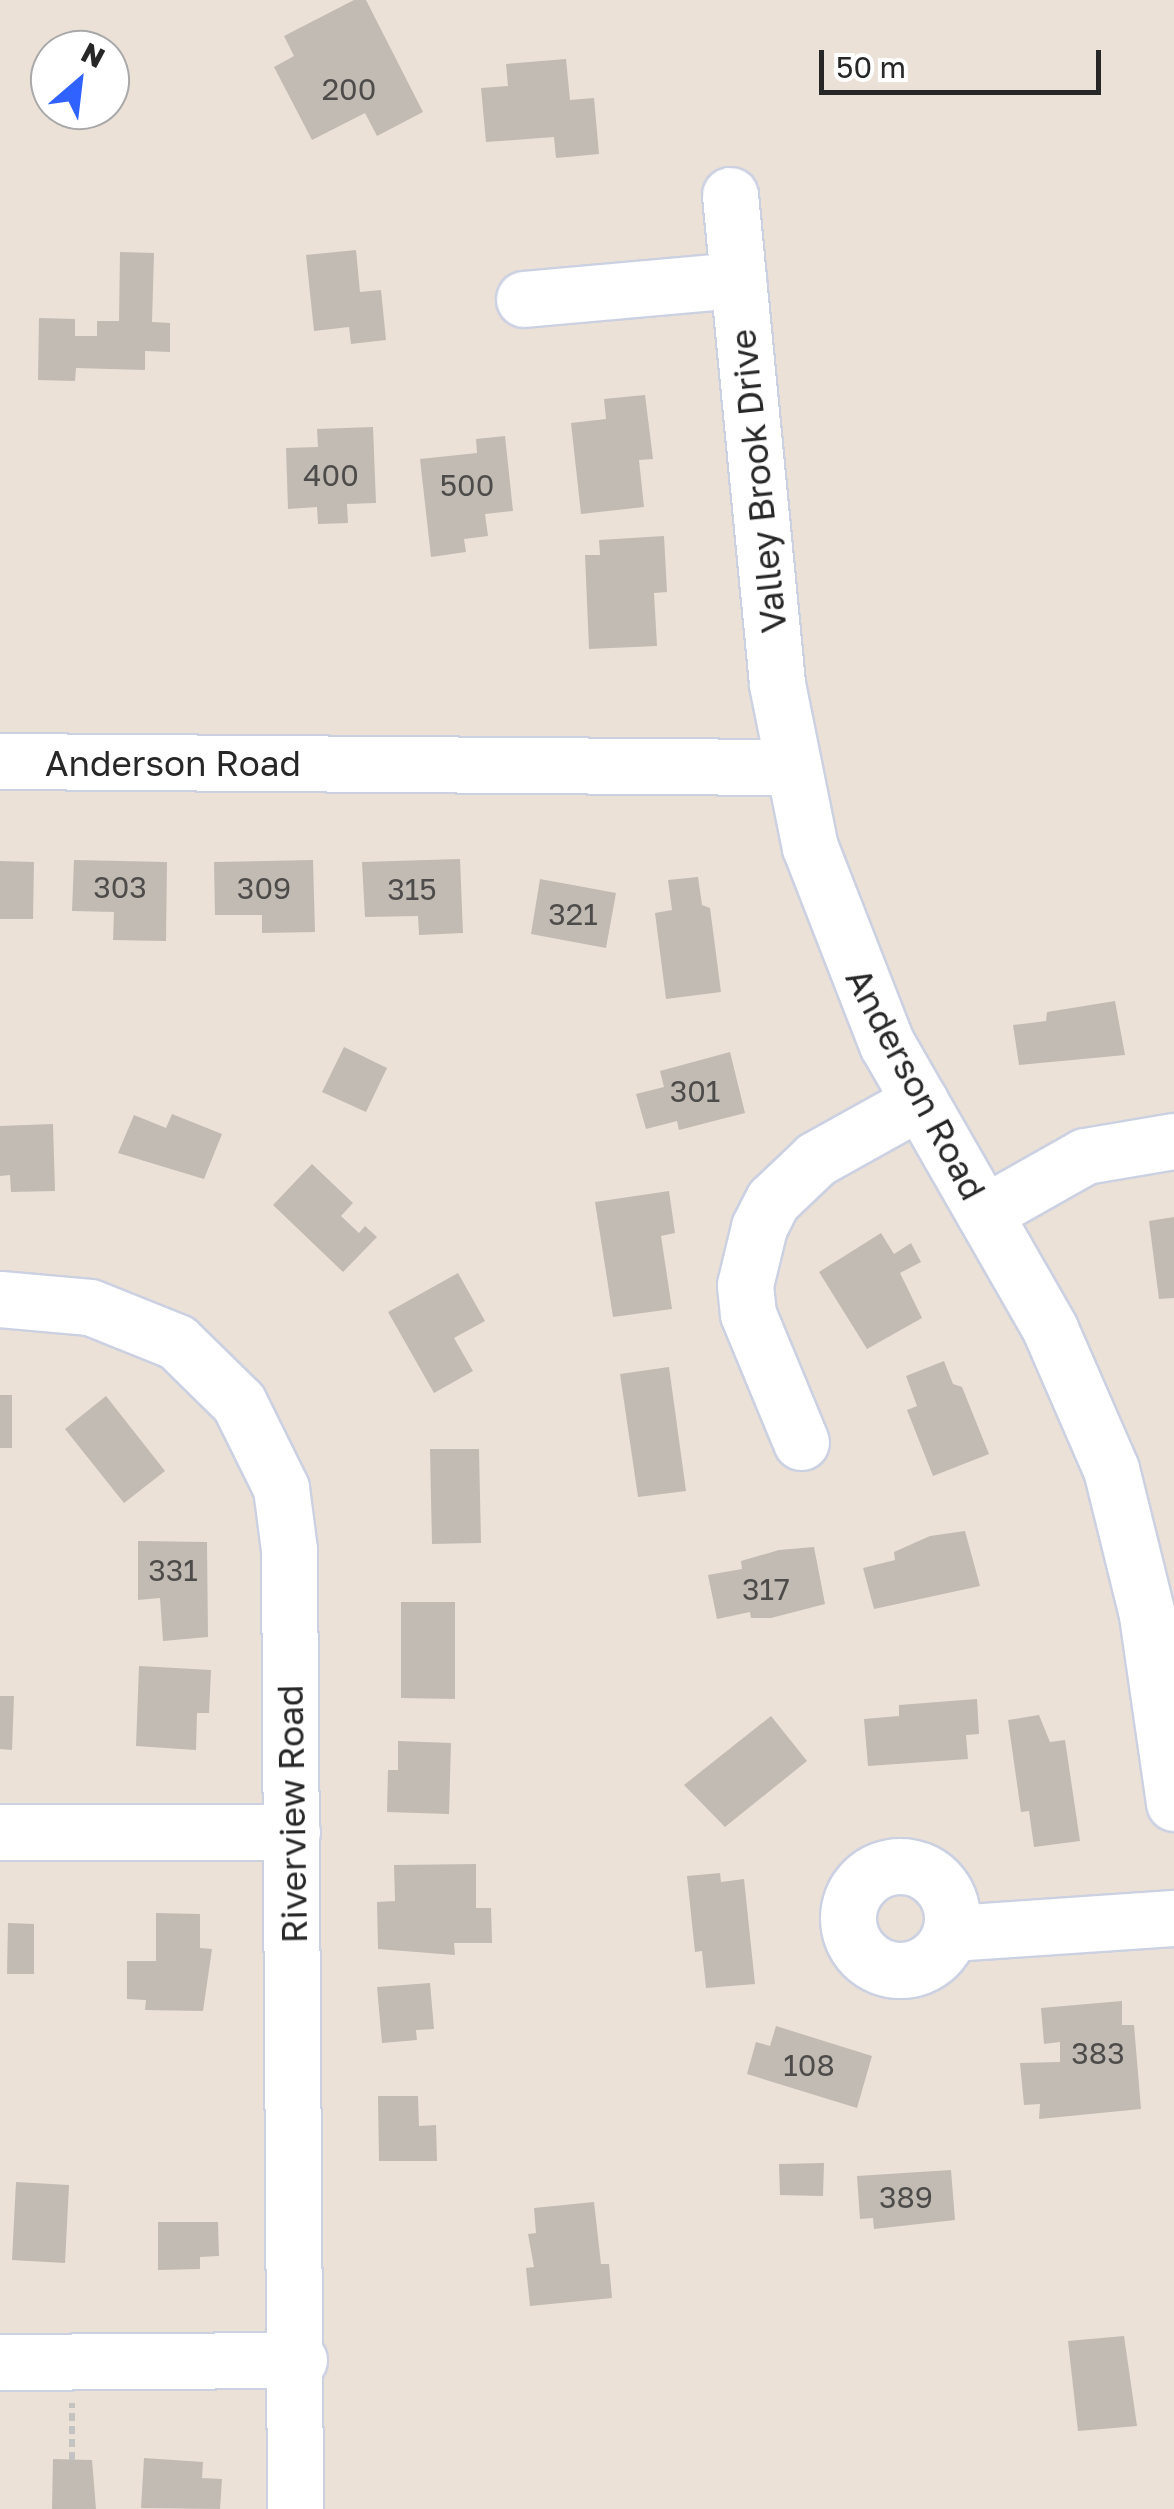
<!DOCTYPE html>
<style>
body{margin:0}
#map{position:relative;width:1174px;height:2509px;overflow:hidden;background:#ebe1d7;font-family:"Golos Text",sans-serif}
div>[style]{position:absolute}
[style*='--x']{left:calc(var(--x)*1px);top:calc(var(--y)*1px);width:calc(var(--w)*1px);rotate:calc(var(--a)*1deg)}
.building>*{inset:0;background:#c2bbb4}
.path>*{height:6px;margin-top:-3px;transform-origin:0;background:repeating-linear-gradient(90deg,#c3c3c3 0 8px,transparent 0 13px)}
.roads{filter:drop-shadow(2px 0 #ccd1e2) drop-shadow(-2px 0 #ccd1e2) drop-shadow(0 2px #ccd1e2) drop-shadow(0 -2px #ccd1e2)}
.minor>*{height:55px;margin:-27.5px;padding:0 27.5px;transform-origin:27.5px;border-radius:27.5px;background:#fff}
.minor>.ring{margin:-27.5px;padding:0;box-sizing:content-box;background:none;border:55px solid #fff;border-radius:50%}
span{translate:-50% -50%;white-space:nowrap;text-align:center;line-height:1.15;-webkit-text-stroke:9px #fff;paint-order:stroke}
.number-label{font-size:30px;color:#4e4c4a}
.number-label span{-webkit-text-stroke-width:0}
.street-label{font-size:35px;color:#272727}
.north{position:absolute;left:30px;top:30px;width:100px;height:100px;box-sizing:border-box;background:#fff;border:2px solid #a9a9a9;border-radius:50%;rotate:28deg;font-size:28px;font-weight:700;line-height:40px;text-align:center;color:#272727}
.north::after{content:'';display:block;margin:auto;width:35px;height:45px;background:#3062ff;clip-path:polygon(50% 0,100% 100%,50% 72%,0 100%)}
.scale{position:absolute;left:819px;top:50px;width:282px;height:45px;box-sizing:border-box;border:5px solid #272727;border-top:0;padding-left:12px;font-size:30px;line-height:35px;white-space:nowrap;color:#272727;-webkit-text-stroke:8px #fff;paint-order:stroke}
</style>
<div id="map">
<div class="building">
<div style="clip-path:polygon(354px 0,366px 0,423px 112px,377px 136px,365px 113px,312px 140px,274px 67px,294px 56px,284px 36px)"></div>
<div style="clip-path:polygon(566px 59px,570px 100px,594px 98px,599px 154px,556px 158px,554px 137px,486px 142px,481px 88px,508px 86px,506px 64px)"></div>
<div style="clip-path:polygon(356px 250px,360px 292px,381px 290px,386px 340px,351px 344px,349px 327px,314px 331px,306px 255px)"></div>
<div style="clip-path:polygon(120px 252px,154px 253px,152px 322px,170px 323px,170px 352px,145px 351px,145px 370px,76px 368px,75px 381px,38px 380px,39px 318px,75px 319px,75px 336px,97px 336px,97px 321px,119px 321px)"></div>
<div style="clip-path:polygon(645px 395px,653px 459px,639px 460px,644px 507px,581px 514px,571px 423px,606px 419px,604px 399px)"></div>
<div style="clip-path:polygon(373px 427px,376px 503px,347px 504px,348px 523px,318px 524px,317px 507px,288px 509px,286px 448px,318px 447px,317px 429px)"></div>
<div style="clip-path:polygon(505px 436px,513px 511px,485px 514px,488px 536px,464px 539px,466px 552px,431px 557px,420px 459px,477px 453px,476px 439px)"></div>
<div style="clip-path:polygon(664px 536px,667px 592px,654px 593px,657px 646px,589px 649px,585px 555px,600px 555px,599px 540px)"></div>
<div style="clip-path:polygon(460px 859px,463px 933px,419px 935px,418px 916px,365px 917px,362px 862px)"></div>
<div style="clip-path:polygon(74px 860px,167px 862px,166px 941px,113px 940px,114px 912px,72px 911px)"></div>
<div style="clip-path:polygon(313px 860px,315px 932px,262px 933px,262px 915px,215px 915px,214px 862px)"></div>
<div style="clip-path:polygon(0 861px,34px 862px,33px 919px,0 919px)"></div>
<div style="clip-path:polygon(698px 877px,702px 905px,710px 908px,721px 992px,666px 999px,655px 913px,672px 910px,668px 880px)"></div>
<div style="clip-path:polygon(540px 879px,616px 893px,606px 948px,531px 934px)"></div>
<div style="clip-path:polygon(1115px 1001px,1125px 1055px,1019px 1065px,1013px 1025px,1046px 1021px,1047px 1012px)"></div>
<div style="clip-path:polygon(344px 1047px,387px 1068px,366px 1112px,322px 1092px)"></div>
<div style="clip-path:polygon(730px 1052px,745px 1113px,679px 1130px,677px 1121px,646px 1129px,636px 1094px,664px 1087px,660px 1071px)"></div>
<div style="clip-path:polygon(172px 1114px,222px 1134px,204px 1179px,118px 1153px,134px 1115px,166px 1128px)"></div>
<div style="clip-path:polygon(53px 1124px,55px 1191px,11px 1192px,10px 1175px,0 1176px,0 1126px)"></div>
<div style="clip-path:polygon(312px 1164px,353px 1203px,341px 1216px,359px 1233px,365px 1226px,377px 1237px,343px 1272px,273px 1205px)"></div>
<div style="clip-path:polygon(669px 1191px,675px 1233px,661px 1236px,672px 1309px,613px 1317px,595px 1202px)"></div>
<div style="clip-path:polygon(1174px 1217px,1174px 1298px,1159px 1299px,1149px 1221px)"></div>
<div style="clip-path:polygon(881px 1233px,894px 1254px,911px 1243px,921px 1262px,900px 1273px,922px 1318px,867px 1349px,819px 1272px)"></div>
<div style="clip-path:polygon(458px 1273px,485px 1321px,454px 1338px,473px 1371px,434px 1393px,388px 1312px)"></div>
<div style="clip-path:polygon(944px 1361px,953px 1384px,962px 1387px,989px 1454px,933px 1476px,907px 1410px,917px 1406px,906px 1376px)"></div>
<div style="clip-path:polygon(669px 1367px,686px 1491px,638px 1497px,620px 1374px)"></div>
<div style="clip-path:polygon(0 1395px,12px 1395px,12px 1448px,0 1448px)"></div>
<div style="clip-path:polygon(106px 1396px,165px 1471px,124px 1503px,65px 1429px)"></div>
<div style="clip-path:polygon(430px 1449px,479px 1449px,481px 1543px,432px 1544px)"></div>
<div style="clip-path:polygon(965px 1531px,980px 1586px,874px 1609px,863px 1568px,895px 1560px,894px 1552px,930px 1536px)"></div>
<div style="clip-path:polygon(138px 1541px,207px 1542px,208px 1637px,163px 1641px,160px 1598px,138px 1600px)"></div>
<div style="clip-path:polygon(814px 1547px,825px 1604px,771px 1618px,751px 1618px,750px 1612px,717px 1619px,708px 1575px,742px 1569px,741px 1561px,779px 1550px)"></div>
<div style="clip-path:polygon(401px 1602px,455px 1602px,455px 1699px,401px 1698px)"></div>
<div style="clip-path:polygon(139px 1666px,211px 1670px,209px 1713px,197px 1713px,196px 1750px,136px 1746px)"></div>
<div style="clip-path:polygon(0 1696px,14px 1696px,12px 1750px,0 1749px)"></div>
<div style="clip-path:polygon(977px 1699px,979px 1734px,966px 1735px,968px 1759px,868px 1766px,864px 1719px,899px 1716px,899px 1705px)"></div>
<div style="clip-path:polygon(1039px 1715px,1050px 1742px,1065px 1740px,1080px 1841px,1034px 1847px,1029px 1811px,1021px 1812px,1008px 1720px)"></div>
<div style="clip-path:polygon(771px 1716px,807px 1761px,725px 1827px,684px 1785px)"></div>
<div style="clip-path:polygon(398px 1741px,451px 1743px,449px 1814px,387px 1812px,388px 1770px,398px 1770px)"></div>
<div style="clip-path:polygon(476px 1864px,476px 1908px,491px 1908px,492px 1943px,454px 1943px,455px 1955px,378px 1949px,377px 1902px,395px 1901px,394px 1865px)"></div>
<div style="clip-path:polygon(720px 1873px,721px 1882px,744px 1879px,755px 1984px,706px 1988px,702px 1951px,695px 1952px,687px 1876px)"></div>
<div style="clip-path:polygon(156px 1913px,200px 1914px,200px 1948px,212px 1949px,203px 2011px,145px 2010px,146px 2000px,127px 1999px,127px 1961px,156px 1961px)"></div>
<div style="clip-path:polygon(8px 1923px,34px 1924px,34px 1974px,7px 1974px)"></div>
<div style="clip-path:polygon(430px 1983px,434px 2029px,416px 2030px,417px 2040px,382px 2043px,377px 1987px)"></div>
<div style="clip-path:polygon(1122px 2001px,1122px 2025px,1134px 2025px,1141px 2109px,1039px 2119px,1040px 2104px,1024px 2105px,1020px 2063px,1060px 2062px,1060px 2042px,1044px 2044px,1041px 2008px)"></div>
<div style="clip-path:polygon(776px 2026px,872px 2056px,857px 2108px,747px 2074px,756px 2042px,770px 2046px)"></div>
<div style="clip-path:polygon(378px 2096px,418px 2096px,419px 2126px,436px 2125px,437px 2161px,379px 2161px)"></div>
<div style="clip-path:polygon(824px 2163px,823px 2196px,780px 2195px,779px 2164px)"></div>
<div style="clip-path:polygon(951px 2170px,955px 2220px,874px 2229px,873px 2218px,860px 2219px,857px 2176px)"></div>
<div style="clip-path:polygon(16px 2182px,69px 2185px,65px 2263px,12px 2260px)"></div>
<div style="clip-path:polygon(594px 2202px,601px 2264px,609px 2264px,612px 2298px,530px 2306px,526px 2268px,534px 2267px,528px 2234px,536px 2233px,534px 2208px)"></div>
<div style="clip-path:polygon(158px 2222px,218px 2222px,219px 2256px,200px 2257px,200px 2269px,158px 2270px)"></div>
<div style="clip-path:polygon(1124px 2336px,1137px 2426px,1078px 2431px,1068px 2341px)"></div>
<div style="clip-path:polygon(144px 2458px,203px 2462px,202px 2478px,222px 2479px,220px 2509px,141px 2508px)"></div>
<div style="clip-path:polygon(53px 2459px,92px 2460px,96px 2509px,52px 2509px)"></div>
</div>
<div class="path">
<div style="--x:72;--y:2460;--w:57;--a:-90"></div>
</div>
<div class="roads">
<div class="minor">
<div style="--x:730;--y:195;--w:491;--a:84.5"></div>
<div style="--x:777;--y:684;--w:166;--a:78.6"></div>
<div style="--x:810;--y:847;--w:212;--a:68.7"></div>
<div style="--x:887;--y:1044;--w:328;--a:60.2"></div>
<div style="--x:1050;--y:1329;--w:153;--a:66.5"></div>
<div style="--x:1111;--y:1469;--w:150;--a:76.1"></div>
<div style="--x:1147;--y:1615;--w:190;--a:81.8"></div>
<div style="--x:524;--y:299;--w:215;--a:-5.1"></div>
<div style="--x:0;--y:761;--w:790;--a:0.44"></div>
<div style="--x:984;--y:1213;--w:116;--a:-29.4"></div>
<div style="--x:1085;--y:1156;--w:90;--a:-9.6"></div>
<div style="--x:0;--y:1299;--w:90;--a:5.1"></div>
<div style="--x:90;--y:1307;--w:94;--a:21.9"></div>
<div style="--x:177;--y:1342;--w:87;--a:44.5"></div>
<div style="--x:239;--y:1403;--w:95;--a:63.7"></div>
<div style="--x:281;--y:1488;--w:63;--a:82.6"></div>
<div style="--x:289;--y:1550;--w:959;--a:89.64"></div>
<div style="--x:801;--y:1442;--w:139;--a:-112.5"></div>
<div style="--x:748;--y:1314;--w:29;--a:-96"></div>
<div style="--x:745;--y:1285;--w:60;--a:-76.4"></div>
<div style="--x:759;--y:1227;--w:30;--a:-63"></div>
<div style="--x:773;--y:1200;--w:59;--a:-43.6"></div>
<div style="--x:816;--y:1159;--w:119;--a:-29.1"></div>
<div style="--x:0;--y:1832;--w:292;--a:0"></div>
<div class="ring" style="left:848px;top:1866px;width:49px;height:49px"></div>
<div style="--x:953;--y:1933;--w:222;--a:-3.9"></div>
<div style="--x:0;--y:2362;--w:299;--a:-0.4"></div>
</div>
</div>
<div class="number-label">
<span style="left:349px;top:89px">200</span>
<span style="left:331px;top:475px">400</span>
<span style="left:467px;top:485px">500</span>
<span style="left:120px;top:887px">303</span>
<span style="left:264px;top:888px">309</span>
<span style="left:412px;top:889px">315</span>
<span style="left:573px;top:914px">321</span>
<span style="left:695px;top:1091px">301</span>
<span style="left:173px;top:1570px">331</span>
<span style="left:766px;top:1589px">317</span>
<span style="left:1098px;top:2053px">383</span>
<span style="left:809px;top:2065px">108</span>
<span style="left:906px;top:2197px">389</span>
</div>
<div class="street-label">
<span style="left:758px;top:481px;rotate:-96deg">Valley Brook Drive</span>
<span style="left:173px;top:763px">Anderson Road</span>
<span style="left:916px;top:1084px;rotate:62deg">Anderson Road</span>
<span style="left:292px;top:1814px;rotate:-91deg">Riverview Road</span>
</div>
<div class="north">N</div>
<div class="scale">50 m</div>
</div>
